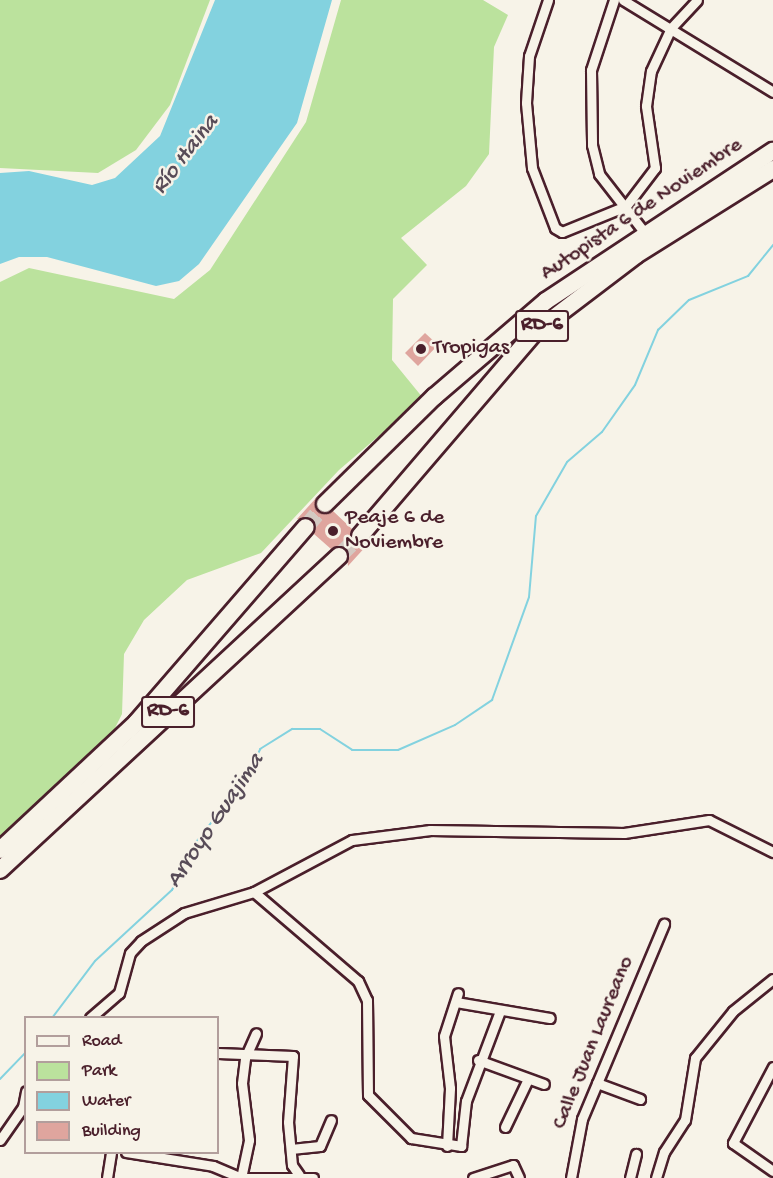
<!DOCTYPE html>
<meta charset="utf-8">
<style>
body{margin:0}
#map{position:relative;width:773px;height:1178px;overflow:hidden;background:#f7f3e8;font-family:"Gochi Hand",sans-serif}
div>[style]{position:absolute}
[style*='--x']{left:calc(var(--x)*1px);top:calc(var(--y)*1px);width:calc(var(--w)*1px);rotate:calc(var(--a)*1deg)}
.green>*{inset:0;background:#bbe29d}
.water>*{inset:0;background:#83d2df}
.stream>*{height:2px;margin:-1px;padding:0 1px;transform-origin:1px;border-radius:1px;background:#83d2df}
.building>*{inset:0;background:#dfa59e}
.motorway-tunnel>*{height:16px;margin-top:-8px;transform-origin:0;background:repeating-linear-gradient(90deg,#d4c9c2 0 16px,transparent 0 24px)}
.roads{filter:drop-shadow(2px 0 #4a1f2b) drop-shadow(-2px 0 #4a1f2b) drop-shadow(0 2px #4a1f2b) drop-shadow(0 -2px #4a1f2b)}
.minor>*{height:9px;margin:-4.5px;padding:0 4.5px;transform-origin:4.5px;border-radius:4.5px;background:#f7f3e8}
.motorway>*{height:16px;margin:-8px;padding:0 8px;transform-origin:8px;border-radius:8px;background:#f7f3e8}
.dots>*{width:16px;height:16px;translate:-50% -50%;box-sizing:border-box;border:3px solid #f7f3e8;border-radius:50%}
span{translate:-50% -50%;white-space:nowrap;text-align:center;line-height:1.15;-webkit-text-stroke:5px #f7f3e8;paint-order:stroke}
.shield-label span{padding:2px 4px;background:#f7f3e8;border:2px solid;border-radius:4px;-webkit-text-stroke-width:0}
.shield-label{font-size:21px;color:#4a1f2b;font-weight:700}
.street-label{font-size:22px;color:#4a1f2b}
.poi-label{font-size:22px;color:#4a1f2b}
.left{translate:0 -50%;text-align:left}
.water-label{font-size:24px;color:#584c58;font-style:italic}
.legend{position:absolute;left:24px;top:1016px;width:195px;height:138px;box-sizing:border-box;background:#f7f3e8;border:2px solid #b29e9c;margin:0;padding:8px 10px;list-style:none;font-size:18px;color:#4a1f2b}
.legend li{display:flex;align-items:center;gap:12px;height:30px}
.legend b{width:30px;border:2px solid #b29e9c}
</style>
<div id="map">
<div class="green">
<div style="clip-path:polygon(0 0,210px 0,170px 105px,136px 150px,98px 173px,0 168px)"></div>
<div style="clip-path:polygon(341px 0,483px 0,508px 15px,494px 47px,489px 154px,466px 186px,401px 238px,427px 265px,393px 299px,392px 360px,423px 398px,339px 470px,261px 553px,187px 580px,144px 620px,124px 654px,122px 714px,105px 748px,0 843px,0 282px,29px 268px,174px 299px,210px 270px,306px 122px)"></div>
</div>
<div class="water">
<div style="clip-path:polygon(215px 0,332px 0,297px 123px,199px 264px,179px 281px,156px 286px,47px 257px,19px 257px,0 264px,0 173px,29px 171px,92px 185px,115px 178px,160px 136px)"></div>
</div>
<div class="stream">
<div style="--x:52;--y:1018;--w:71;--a:-53"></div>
<div style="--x:95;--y:961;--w:105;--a:-42.7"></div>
<div style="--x:172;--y:890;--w:54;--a:-63.4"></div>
<div style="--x:196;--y:842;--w:78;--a:-51.8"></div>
<div style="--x:244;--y:781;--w:36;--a:-63"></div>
<div style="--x:260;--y:749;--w:38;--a:-32"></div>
<div style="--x:292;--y:729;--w:28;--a:0"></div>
<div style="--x:320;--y:729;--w:38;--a:33"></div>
<div style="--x:352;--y:750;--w:46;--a:0"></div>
<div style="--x:398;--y:750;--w:62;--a:-23.7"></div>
<div style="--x:455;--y:725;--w:45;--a:-34"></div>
<div style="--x:492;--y:700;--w:109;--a:-70.2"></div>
<div style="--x:529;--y:597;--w:81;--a:-85.1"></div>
<div style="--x:536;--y:516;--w:62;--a:-60.1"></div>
<div style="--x:567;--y:462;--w:46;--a:-40.6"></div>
<div style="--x:602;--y:432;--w:57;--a:-54.9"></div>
<div style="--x:635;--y:385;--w:60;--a:-67.3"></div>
<div style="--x:658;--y:330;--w:43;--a:-44.1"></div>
<div style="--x:689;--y:300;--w:64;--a:-22.1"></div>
<div style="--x:748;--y:276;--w:40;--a:-51"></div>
<div style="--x:0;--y:1079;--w:37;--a:-46"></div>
</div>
<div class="building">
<div style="clip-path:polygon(425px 333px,438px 345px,418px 366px,405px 353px)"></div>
<div style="clip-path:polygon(317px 497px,318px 512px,333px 511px,352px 529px,353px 544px,368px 544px,348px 566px,346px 548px,331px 549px,314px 534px,313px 520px,297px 519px)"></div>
</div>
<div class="motorway-tunnel">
<div style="--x:306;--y:527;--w:30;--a:-50"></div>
<div style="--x:339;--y:556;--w:29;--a:-44"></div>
</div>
<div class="roads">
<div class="minor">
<div style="--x:548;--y:0;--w:59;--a:108.7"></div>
<div style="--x:529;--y:56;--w:47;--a:93.7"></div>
<div style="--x:526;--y:103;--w:65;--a:84.7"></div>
<div style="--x:532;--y:168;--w:64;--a:69"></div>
<div style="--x:555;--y:228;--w:8;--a:30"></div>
<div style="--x:562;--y:232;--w:69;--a:-22.1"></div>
<div style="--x:626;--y:206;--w:48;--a:-52.7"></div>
<div style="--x:655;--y:168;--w:63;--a:-98.3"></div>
<div style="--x:646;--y:106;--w:35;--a:-82"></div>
<div style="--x:651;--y:71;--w:47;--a:-65.1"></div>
<div style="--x:671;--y:28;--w:38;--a:-47"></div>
<div style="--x:614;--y:0;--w:74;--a:108.2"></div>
<div style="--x:591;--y:70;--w:75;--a:89.2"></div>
<div style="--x:592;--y:145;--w:30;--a:76"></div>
<div style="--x:599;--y:174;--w:75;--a:52.1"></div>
<div style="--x:623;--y:0;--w:176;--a:31.5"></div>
<div style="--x:254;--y:892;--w:137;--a:40.6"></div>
<div style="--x:358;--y:981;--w:21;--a:65"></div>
<div style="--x:367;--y:1000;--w:95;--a:89.4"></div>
<div style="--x:368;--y:1095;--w:61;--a:45"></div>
<div style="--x:411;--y:1138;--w:51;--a:9.1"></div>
<div style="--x:461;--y:1146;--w:45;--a:-83.7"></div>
<div style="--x:466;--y:1101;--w:96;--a:-69.3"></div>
<div style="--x:456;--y:1002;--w:95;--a:9.7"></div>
<div style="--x:90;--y:1018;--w:38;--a:-41"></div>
<div style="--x:119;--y:993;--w:41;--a:-74.6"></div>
<div style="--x:130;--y:953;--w:16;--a:-47"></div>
<div style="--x:141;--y:941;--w:51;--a:-33.1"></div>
<div style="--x:184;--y:913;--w:73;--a:-16.7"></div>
<div style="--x:254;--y:892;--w:111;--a:-28"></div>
<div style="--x:352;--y:840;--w:79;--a:-7.3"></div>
<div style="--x:430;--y:830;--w:194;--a:0.9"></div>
<div style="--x:624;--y:833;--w:86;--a:-8.7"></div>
<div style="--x:709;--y:820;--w:72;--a:26.6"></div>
<div style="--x:218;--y:1053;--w:75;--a:2.3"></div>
<div style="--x:293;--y:1056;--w:66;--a:94.3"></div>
<div style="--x:288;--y:1122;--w:43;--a:84.7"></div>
<div style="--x:292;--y:1165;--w:12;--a:55"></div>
<div style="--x:478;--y:1060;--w:70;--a:20"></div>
<div style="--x:773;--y:1067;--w:86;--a:117.8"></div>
<div style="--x:733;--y:1143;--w:49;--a:35"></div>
<div style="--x:597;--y:1083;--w:46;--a:20.4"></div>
<div style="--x:505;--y:1127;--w:51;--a:-64.4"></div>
<div style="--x:0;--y:1140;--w:40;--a:-55.1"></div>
<div style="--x:23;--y:1107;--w:16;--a:-79"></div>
<div style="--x:447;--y:1146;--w:58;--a:-87"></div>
<div style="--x:450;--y:1088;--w:52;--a:-96.6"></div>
<div style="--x:444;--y:1036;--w:45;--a:-72"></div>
<div style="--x:291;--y:1149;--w:29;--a:-6"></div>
<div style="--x:320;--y:1146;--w:28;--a:-67"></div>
<div style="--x:126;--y:1152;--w:88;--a:9.1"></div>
<div style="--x:213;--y:1166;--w:30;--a:23"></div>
<div style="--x:241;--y:1178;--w:72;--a:0"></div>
<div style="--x:107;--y:1178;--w:26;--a:-81"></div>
<div style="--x:241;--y:1178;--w:39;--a:-78"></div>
<div style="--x:249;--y:1140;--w:57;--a:-97"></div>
<div style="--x:242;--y:1083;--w:25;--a:-83"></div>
<div style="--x:245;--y:1058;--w:27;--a:-66"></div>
<div style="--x:473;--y:1178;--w:42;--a:-18"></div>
<div style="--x:513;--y:1165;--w:14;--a:65"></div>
<div style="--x:571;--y:1178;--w:60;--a:-79.4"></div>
<div style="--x:582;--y:1119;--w:212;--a:-67.2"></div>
<div style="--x:630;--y:1178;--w:25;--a:-76"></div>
<div style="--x:656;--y:1178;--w:27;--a:-73"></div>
<div style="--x:664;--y:1152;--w:38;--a:-57"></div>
<div style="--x:685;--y:1120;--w:63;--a:-80.8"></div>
<div style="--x:695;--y:1058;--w:60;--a:-51"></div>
<div style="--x:733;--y:1011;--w:51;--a:-38.7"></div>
</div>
<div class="motorway">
<div style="--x:325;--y:504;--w:153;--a:-44.5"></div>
<div style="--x:434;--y:397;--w:148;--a:-40.6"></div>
<div style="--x:546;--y:301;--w:272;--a:-33.5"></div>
<div style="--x:360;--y:536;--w:269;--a:-49.4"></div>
<div style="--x:535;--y:332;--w:127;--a:-37.3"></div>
<div style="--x:636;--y:255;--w:162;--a:-32.1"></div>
<div style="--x:0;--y:850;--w:186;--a:-43"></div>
<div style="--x:136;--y:723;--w:259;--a:-49.1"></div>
<div style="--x:0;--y:870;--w:462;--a:-42.8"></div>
</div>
</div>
<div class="dots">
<div style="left:421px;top:349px;background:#4a1f2b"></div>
<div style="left:333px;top:531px;background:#4a1f2b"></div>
</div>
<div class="shield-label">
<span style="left:542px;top:326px">RD-6</span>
<span style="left:168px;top:712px">RD-6</span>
</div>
<div class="street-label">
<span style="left:642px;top:210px;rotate:-34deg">Autopista 6 de Noviembre</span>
<span style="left:594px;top:1043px;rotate:-68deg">Calle Juan Laureano</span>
</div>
<div class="poi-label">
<span class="left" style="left:433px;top:349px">Tropigas</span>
<span class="left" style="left:345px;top:531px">Peaje 6 de<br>Noviembre</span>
</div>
<div class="water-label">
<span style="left:186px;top:155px;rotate:-52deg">Río Haina</span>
<span style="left:216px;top:821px;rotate:-56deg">Arroyo Guajima</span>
</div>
<ul class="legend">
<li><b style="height:8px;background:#f7f3e8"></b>Road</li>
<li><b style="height:16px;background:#bbe29d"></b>Park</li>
<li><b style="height:16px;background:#83d2df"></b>Water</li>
<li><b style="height:16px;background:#dfa59e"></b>Building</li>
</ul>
</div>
